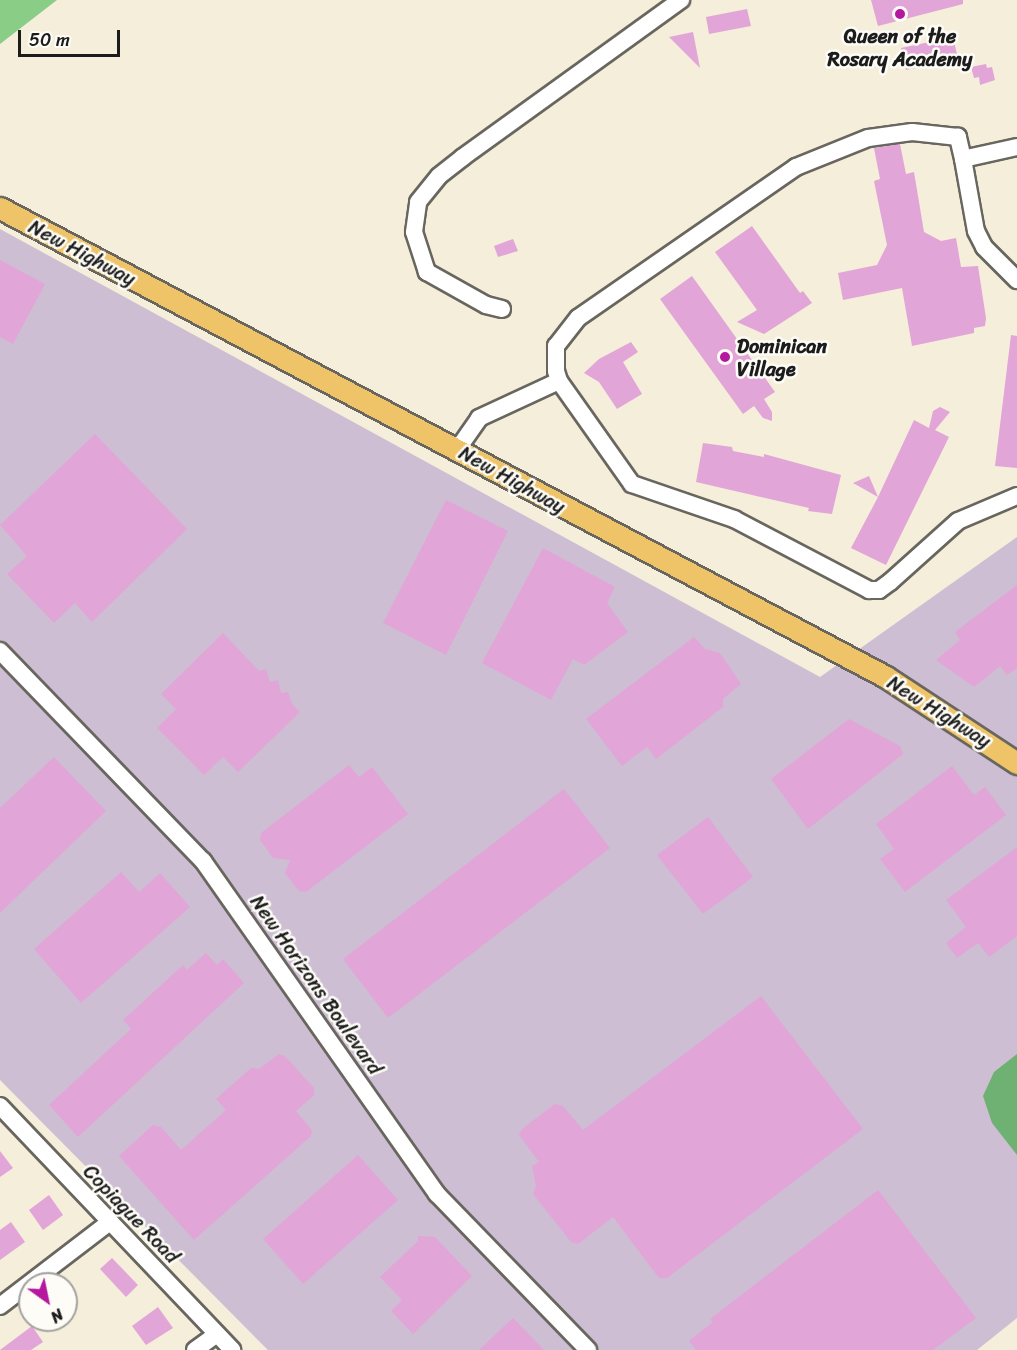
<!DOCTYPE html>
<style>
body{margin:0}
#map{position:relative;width:1017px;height:1350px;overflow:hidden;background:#f4eeda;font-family:Sriracha,sans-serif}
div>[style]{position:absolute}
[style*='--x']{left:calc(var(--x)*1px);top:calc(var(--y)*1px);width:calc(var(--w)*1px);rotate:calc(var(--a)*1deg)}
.industrial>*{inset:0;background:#cdbed3}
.green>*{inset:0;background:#8acd86}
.forest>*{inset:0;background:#6fb073}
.building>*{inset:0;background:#e2a5d7}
.roads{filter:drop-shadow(2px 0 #68665e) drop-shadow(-2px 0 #68665e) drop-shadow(0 2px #68665e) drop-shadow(0 -2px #68665e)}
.minor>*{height:16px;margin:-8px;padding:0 8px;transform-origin:8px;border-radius:8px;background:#fff}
.major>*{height:21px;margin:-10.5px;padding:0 10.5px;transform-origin:10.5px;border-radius:10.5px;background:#efc469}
.dots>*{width:16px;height:16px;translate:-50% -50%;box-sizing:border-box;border:3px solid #fdfcf7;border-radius:50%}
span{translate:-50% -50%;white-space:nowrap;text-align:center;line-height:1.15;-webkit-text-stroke:5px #fdfcf7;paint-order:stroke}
.poi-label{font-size:20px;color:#1c1c1c;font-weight:700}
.left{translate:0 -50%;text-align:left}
.street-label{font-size:20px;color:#1c1c1c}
.north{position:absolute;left:18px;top:1272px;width:60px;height:60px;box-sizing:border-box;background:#fdfcf7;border:2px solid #a3a29f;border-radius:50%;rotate:147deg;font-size:16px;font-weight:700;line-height:24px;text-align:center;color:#1c1c1c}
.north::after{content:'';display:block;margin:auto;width:21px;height:27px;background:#b5179e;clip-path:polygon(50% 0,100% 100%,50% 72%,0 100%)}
.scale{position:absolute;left:18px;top:30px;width:102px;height:27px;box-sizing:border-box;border:3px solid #1c1c1c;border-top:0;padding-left:8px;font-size:18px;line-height:21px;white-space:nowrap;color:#1c1c1c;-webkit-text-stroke:4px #fdfcf7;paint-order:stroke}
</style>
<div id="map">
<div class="industrial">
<div style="clip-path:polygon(0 229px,820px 677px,1017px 537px,1017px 1318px,977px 1350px,268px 1350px,0 1080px)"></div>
</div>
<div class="green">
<div style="clip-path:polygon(0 0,57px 0,0 44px)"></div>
</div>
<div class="forest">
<div style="clip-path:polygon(1017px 1054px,1017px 1155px,992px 1123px,983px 1096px,994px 1072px)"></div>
</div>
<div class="building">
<div style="clip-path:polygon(871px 0,963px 0,963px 4px,878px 26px)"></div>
<div style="clip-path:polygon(747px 9px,751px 26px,709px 34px,706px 17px)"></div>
<div style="clip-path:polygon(693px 32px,700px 68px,669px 37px)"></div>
<div style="clip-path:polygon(953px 37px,958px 59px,906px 70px,901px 48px)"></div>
<div style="clip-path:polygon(986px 64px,987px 68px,992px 67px,995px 80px,980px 85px,979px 77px,974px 78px,971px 67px)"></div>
<div style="clip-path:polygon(900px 144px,906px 174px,914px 172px,924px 232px,941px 241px,956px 238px,961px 267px,978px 266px,986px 318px,985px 326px,974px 328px,974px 333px,912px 346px,902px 288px,843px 300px,838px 273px,877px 265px,887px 245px,874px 181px,880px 179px,874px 148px)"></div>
<div style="clip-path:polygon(752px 226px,800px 293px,803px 291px,812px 303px,764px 334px,737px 322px,757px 310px,715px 252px)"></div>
<div style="clip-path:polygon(513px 239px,518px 251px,498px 257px,494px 246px)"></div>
<div style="clip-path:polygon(0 260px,45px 284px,13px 344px,0 337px)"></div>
<div style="clip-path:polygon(692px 276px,775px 392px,764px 399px,772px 412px,772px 421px,763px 418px,754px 406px,743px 414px,660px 299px)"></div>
<div style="clip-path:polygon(1011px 335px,1017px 336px,1017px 468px,995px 466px)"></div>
<div style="clip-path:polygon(631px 342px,638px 352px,623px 362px,642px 394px,617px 409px,599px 382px,584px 373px,599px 359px)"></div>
<div style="clip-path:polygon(940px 407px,950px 412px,935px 430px,949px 437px,886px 565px,851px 548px,878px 497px,853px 483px,869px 476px,878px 497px,914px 420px,929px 428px,933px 411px)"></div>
<div style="clip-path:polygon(95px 434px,187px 529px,92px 622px,75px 603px,54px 623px,7px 574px,27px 556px,0 525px)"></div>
<div style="clip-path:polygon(703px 443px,732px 447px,733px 451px,764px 457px,764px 454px,841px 475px,832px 514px,808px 511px,809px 508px,696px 482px)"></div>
<div style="clip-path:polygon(446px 500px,508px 531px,446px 655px,383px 623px)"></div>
<div style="clip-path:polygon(543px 548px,615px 587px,607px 603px,628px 632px,584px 665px,573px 659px,551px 700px,482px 663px)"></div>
<div style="clip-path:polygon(1017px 585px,1017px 668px,1007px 675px,1000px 666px,974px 687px,936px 660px,960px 640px,955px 632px)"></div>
<div style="clip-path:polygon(223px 633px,259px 671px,266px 669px,270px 682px,278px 680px,281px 693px,288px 692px,292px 704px,300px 712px,238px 772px,223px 757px,204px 775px,157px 728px,176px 709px,161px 694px)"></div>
<div style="clip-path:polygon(694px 637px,705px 649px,720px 653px,741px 684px,723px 699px,723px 707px,656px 759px,647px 747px,622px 766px,586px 719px)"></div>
<div style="clip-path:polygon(849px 719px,900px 746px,903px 754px,808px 829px,771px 779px)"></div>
<div style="clip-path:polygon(54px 757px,106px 811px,0 913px,0 808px)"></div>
<div style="clip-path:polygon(349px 765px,359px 777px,372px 767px,408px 814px,306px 892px,299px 891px,285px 873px,290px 860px,273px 858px,260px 840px,261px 833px)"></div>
<div style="clip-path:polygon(952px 766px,974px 795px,985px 787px,1006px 815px,905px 892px,880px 859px,894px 849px,876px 824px)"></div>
<div style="clip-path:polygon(564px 789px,610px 848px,388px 1018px,343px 959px)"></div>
<div style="clip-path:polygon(708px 817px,753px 877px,703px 914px,657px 855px)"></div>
<div style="clip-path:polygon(1017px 847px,1017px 936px,989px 957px,978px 943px,957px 958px,946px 943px,966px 927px,946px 900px)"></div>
<div style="clip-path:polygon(121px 872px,139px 892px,160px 873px,190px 907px,81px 1003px,34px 949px)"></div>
<div style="clip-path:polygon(206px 953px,217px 965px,223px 959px,244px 983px,78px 1137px,49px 1105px,131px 1029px,123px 1020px,183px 965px,187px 970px)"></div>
<div style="clip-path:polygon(761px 996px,863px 1129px,667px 1278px,659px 1278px,613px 1217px,578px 1244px,571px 1242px,533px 1194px,536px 1186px,532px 1166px,539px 1162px,519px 1135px,522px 1129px,555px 1104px,563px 1106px,583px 1130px)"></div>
<div style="clip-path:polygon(279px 1054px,285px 1056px,314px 1088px,314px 1095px,296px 1111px,312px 1130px,311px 1136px,194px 1240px,119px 1156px,153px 1125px,161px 1127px,181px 1150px,226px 1110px,216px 1099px,251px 1068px,259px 1069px)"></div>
<div style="clip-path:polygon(0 1151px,13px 1168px,0 1177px)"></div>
<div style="clip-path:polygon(358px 1155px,398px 1200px,303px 1284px,263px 1239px)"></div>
<div style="clip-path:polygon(878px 1190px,976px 1318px,933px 1350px,696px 1350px,689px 1341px,713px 1322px,710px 1319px)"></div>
<div style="clip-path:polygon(49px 1195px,63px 1215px,43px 1230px,29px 1210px)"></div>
<div style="clip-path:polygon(11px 1222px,25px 1242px,0 1260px,0 1230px)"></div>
<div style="clip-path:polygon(418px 1236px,435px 1237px,472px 1276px,413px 1334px,391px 1311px,402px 1300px,380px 1277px,418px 1241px)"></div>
<div style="clip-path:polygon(112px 1258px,138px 1285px,126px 1297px,100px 1269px)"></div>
<div style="clip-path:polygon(158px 1307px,173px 1328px,146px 1345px,132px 1326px)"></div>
<div style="clip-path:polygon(513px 1318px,544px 1350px,479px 1350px)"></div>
<div style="clip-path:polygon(32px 1326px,43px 1342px,31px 1350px,0 1350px)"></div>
</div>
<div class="roads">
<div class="minor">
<div style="--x:1017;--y:147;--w:55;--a:167.5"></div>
<div style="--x:963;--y:159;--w:73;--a:79.8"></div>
<div style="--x:976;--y:231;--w:18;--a:63"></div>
<div style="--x:984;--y:247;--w:47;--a:45"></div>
<div style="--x:963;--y:159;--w:23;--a:-103"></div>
<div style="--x:958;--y:137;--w:46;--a:-173.8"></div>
<div style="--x:912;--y:132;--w:44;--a:172.2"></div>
<div style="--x:868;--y:138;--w:78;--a:158.1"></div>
<div style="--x:796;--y:167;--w:265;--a:145.3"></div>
<div style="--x:578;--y:318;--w:36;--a:128"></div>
<div style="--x:556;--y:346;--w:25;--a:90"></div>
<div style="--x:556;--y:371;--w:10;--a:73"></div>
<div style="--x:559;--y:381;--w:126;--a:54.7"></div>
<div style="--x:632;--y:484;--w:108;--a:18.9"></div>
<div style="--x:734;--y:519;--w:153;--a:27.7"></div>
<div style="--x:869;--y:590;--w:10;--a:0"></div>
<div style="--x:879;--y:590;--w:14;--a:-36"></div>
<div style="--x:890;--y:582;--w:91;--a:-41.9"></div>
<div style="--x:958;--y:521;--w:64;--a:-23"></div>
<div style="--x:502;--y:309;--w:16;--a:-166"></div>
<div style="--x:486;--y:305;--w:68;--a:-150.8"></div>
<div style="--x:427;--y:272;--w:42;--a:-108"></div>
<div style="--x:414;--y:232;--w:30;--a:-82"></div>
<div style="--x:418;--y:202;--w:33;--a:-51"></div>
<div style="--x:439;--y:176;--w:31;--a:-38"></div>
<div style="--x:463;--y:157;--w:269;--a:-35.8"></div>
<div style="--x:457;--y:450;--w:39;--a:-55"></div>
<div style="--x:479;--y:418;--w:88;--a:-24.8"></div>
<div style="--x:0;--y:651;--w:292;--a:46"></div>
<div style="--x:203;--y:861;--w:407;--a:54.9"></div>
<div style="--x:437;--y:1194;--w:217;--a:45.9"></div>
<div style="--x:0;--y:1106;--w:337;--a:46.4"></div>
<div style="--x:0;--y:1306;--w:138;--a:-37.4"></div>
<div style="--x:195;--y:1350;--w:27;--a:-36"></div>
</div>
<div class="major">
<div style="--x:0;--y:208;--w:1002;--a:27.89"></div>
<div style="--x:886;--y:677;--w:157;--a:33.3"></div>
</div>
</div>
<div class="dots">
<div style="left:900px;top:14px;background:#b5179e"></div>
<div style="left:725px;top:357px;background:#b5179e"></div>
</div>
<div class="poi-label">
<span style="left:900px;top:48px">Queen of the<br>Rosary Academy</span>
<span class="left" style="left:737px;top:358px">Dominican<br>Village</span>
</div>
<div class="street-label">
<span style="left:82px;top:253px;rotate:28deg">New Highway</span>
<span style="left:512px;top:480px;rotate:29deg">New Highway</span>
<span style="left:939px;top:712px;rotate:32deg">New Highway</span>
<span style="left:316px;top:985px;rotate:55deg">New Horizons Boulevard</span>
<span style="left:131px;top:1214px;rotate:46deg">Copiague Road</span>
</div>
<div class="north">N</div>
<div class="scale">50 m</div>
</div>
